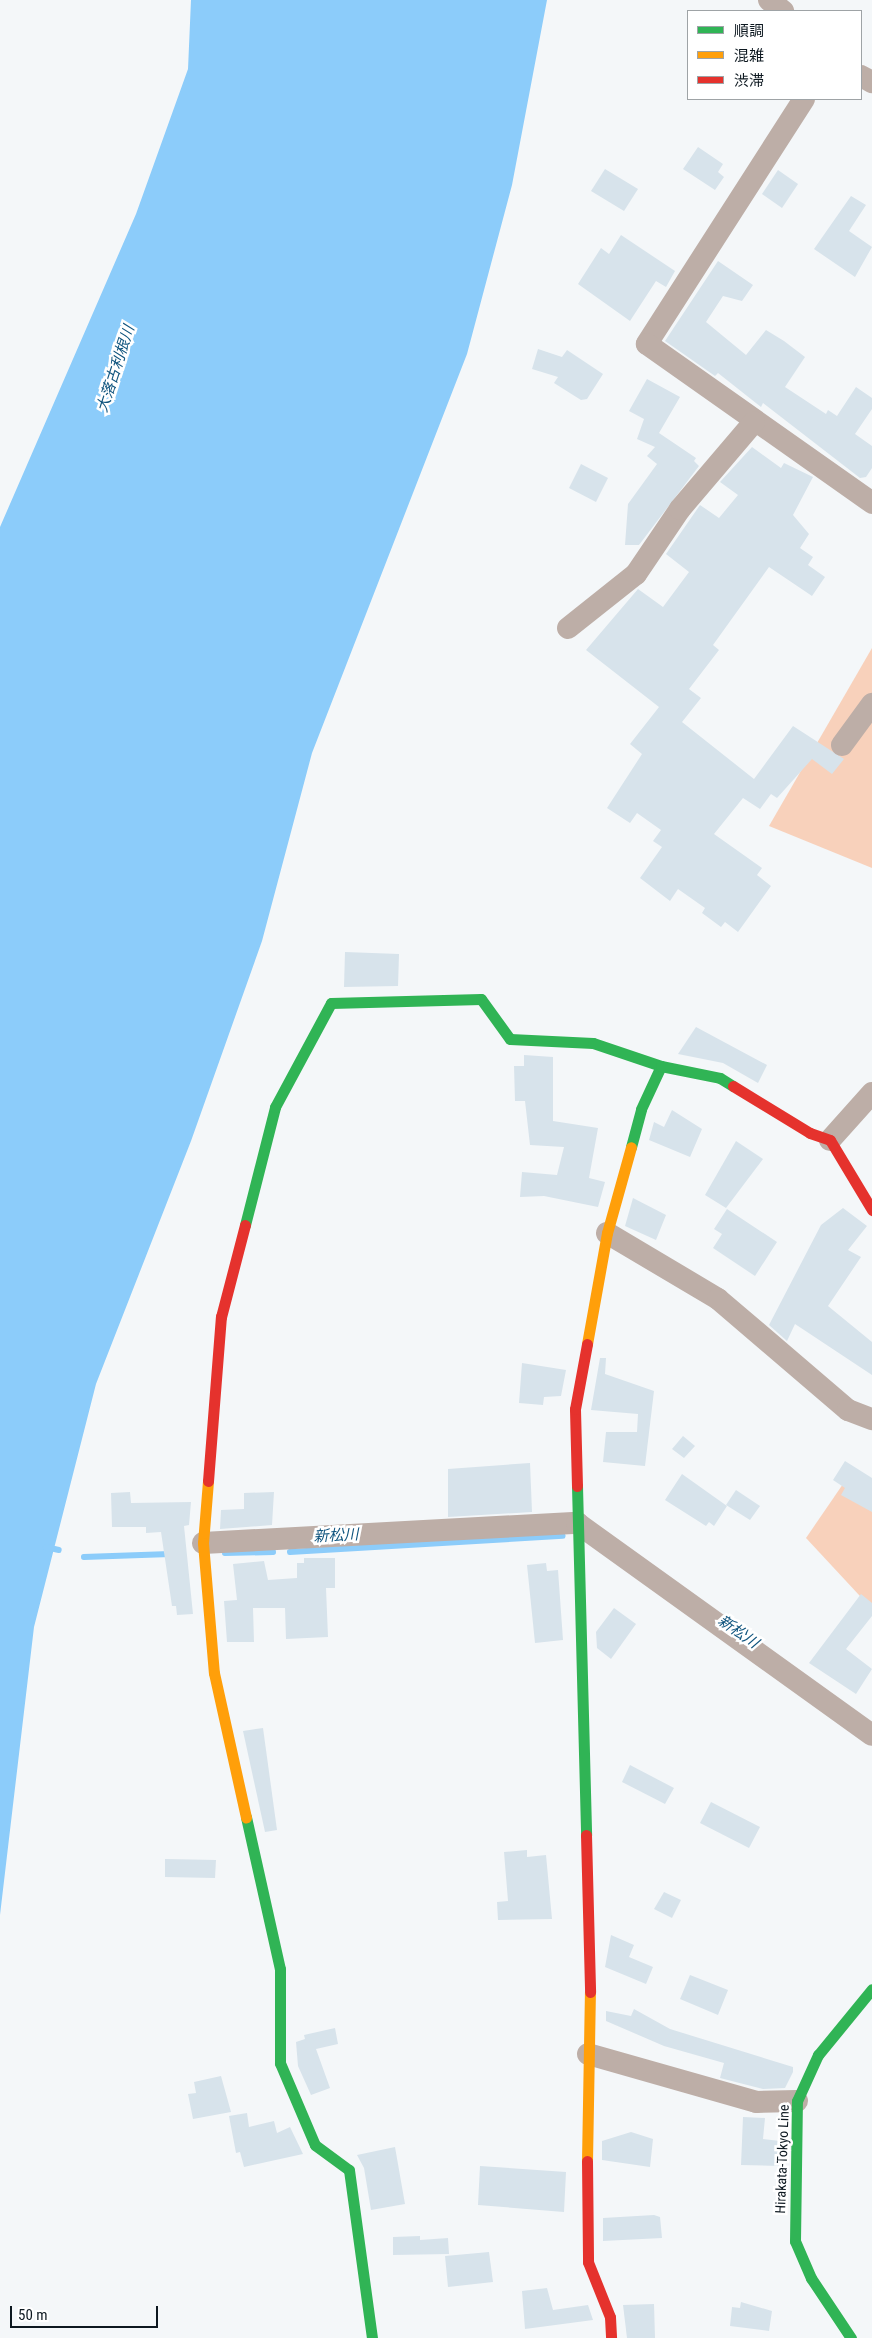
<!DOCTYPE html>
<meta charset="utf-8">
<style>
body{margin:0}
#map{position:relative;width:872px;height:2338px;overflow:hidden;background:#f4f7f9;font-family:"Roboto Condensed","Noto Sans JP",sans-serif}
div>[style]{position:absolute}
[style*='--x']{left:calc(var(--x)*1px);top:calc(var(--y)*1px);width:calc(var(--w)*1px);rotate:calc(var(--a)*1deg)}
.forest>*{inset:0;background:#f8d1bb}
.water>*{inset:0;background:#8cccfa}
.stream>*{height:5.5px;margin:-2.75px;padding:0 2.75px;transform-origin:2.75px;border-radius:2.75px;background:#8cccfa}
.building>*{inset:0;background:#d7e3eb}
.street>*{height:22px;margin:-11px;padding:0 11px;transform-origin:11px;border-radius:11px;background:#bdaea7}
.fast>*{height:11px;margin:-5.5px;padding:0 5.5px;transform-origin:5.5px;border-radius:5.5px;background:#30b455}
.slow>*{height:11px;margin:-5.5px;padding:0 5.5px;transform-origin:5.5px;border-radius:5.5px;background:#ff9f0a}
.jam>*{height:11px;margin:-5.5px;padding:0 5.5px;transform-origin:5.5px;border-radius:5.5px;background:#e5322d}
span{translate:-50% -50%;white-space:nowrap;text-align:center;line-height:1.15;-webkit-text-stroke:5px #fff;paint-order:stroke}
.street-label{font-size:14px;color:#0d1820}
.water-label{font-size:15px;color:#0f547e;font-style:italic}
.legend{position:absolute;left:687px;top:10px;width:175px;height:90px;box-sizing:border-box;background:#fff;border:1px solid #9ea3a6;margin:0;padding:6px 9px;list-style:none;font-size:15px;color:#0d1820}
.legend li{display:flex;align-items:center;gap:10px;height:25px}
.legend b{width:25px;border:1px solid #9ea3a6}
.scale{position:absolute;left:10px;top:2306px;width:148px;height:22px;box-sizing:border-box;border:2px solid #0d1820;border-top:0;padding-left:6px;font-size:15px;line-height:18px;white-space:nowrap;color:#0d1820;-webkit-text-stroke:4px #fff;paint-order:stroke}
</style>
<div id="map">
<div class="forest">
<div style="clip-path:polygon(872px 648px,872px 868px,769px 826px)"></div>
<div style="clip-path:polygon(843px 1484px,872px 1489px,872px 1609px,806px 1538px)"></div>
</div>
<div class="water">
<div style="clip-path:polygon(191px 0,547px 0,512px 185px,467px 354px,312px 753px,262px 941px,191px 1141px,96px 1384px,34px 1627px,0 1915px,0 527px,136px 214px,188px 69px)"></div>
</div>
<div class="stream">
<div style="--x:46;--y:1547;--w:13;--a:13"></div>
<div style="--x:290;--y:1552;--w:273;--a:-3.4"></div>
<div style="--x:225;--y:1553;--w:48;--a:-1.2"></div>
<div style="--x:84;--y:1557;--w:86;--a:-2"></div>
</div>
<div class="building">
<div style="clip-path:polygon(698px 147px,723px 164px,718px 172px,724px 177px,715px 190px,683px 169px)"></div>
<div style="clip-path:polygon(605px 169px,638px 189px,624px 211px,591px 191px)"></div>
<div style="clip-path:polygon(778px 170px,798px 184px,782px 208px,762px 194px)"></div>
<div style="clip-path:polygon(851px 196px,866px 205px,849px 231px,872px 247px,855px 277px,814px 249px)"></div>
<div style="clip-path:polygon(621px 235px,675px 271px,666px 287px,656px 281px,630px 321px,578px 284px,601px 248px,609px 254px)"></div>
<div style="clip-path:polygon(718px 261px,753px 285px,742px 301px,723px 296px,706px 322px,746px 355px,766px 330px,784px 341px,805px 357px,785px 387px,826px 414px,828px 410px,837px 416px,856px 387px,872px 398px,872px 409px,855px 434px,872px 446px,872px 468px,866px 477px,860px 478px,763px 403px,761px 407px,718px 373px,715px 376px,665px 341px)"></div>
<div style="clip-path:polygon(538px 349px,562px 357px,567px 350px,603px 374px,587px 399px,581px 400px,554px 383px,558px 377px,532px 369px)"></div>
<div style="clip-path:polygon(647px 379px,680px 397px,659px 433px,696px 458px,694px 461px,699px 466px,639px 545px,625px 545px,628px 504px,657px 464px,647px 456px,655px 447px,637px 439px,644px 419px,629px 411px)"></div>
<div style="clip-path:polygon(752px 447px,781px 468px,784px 463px,813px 477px,793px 515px,809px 534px,800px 548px,813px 557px,808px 565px,825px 577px,812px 596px,769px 567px,713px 645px,719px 650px,689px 689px,701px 698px,682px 722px,754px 779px,793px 726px,844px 759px,832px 774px,812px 759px,777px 798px,771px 794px,760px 809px,743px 798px,714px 834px,762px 868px,757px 875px,771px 886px,738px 932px,725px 922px,721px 927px,702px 913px,705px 908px,678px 889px,670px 901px,640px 878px,662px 847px,653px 841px,661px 830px,637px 813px,630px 823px,607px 808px,642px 754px,630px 744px,659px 707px,586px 650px,638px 589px,663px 607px,689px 572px,666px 554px,700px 505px,719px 518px,738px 495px,720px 482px)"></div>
<div style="clip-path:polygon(581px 464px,608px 478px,596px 502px,569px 488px)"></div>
<div style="clip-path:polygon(345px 952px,399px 954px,398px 986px,344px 987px)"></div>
<div style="clip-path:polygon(696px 1027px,767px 1065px,758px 1083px,723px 1063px,678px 1054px)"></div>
<div style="clip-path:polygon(524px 1055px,553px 1057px,553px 1121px,598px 1128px,589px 1178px,605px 1182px,598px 1207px,544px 1196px,520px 1197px,522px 1172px,557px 1175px,564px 1147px,530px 1145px,525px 1101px,515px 1101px,514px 1066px,524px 1066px)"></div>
<div style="clip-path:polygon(672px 1110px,702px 1129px,690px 1157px,649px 1140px,654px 1122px,664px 1127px)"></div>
<div style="clip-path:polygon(736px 1141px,763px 1159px,726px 1208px,705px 1195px)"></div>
<div style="clip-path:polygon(633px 1198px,666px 1215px,656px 1240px,625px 1226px)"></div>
<div style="clip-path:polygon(843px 1208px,867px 1226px,848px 1250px,861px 1257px,828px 1306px,872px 1342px,872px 1375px,795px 1324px,787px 1341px,769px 1325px,821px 1225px)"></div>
<div style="clip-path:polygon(727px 1209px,777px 1242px,755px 1276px,713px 1248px,722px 1234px,714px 1229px)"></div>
<div style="clip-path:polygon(600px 1358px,606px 1358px,605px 1374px,654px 1391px,645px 1466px,603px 1462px,606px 1432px,637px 1432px,638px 1414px,591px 1410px)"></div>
<div style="clip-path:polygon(522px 1363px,566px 1370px,561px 1396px,544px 1397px,543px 1405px,519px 1403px)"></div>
<div style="clip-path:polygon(683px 1436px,695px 1446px,684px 1458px,672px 1449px)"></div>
<div style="clip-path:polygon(845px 1461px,872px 1478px,872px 1512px,841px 1495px,845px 1488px,833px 1480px)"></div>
<div style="clip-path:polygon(530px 1463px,532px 1512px,448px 1517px,448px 1469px)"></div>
<div style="clip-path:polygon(682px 1474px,727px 1506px,714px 1526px,709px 1522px,706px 1526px,665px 1500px)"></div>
<div style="clip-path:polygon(736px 1490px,760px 1506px,750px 1520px,726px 1505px)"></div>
<div style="clip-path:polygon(130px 1492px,131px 1503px,191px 1502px,189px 1525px,184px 1526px,193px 1614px,177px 1615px,176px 1606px,172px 1606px,161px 1532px,146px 1533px,146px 1527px,112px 1527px,111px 1493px)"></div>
<div style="clip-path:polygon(274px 1492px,272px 1525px,220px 1529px,221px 1510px,244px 1509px,244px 1493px)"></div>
<div style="clip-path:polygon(304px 1558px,335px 1558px,335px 1588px,326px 1588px,328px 1637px,286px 1639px,285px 1608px,253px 1608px,254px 1642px,227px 1642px,224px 1601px,237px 1600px,233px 1564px,264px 1561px,268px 1580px,297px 1578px,297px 1563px,304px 1563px)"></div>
<div style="clip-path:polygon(546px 1563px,547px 1571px,558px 1570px,563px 1640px,535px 1643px,527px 1565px)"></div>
<div style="clip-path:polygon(861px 1594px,872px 1603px,872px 1616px,846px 1649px,872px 1669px,856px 1694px,809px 1663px)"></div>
<div style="clip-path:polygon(614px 1608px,636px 1624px,611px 1659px,597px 1648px,596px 1632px)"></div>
<div style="clip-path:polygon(263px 1728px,277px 1830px,265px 1832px,243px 1731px)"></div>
<div style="clip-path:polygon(630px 1765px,674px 1788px,665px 1804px,622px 1782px)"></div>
<div style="clip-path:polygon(711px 1802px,760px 1827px,749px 1848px,700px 1823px)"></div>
<div style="clip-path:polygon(527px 1850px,527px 1857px,546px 1855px,552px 1919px,498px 1920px,497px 1902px,508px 1901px,504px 1852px)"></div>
<div style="clip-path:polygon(165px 1859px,216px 1860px,215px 1878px,165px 1877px)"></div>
<div style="clip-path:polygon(664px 1892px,681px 1900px,672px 1918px,654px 1909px)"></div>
<div style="clip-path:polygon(611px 1935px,634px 1945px,629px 1957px,653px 1967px,646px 1984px,605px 1967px)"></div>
<div style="clip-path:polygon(690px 1975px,728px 1990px,718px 2015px,680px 1999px)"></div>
<div style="clip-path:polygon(634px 2009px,670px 2029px,793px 2067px,793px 2072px,785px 2088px,763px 2089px,720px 2078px,724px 2063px,664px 2046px,606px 2021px,606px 2011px,631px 2016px)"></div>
<div style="clip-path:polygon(335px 2028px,338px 2044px,316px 2049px,330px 2088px,311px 2095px,298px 2066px,296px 2042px,305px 2039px,304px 2035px)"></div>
<div style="clip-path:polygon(221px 2076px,231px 2112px,193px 2119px,188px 2094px,196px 2093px,194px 2082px)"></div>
<div style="clip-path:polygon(247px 2113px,249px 2127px,274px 2121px,277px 2133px,290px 2127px,303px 2154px,244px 2167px,240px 2152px,236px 2153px,229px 2116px)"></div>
<div style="clip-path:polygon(743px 2117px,765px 2118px,763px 2139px,780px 2141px,779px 2166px,741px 2165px)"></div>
<div style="clip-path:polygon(631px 2132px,653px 2139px,650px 2167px,602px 2160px,602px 2141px)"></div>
<div style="clip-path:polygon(395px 2147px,405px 2204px,371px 2210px,364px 2168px,357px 2155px)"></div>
<div style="clip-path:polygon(480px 2166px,566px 2172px,564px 2212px,478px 2205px)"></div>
<div style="clip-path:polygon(654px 2215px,660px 2217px,662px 2238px,603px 2241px,603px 2218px)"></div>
<div style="clip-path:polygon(420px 2236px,420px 2240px,448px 2238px,449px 2254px,393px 2255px,393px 2237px)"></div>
<div style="clip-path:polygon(489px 2252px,493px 2282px,448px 2287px,445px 2256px)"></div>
<div style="clip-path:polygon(547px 2288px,553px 2310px,588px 2305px,593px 2320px,525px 2329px,522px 2291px)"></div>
<div style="clip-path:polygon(741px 2302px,772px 2311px,769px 2331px,730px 2326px,732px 2307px,740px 2308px)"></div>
<div style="clip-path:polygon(654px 2304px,655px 2338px,627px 2338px,623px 2305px)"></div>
</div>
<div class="street">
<div style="--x:769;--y:0;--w:18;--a:38"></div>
<div style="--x:861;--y:76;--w:13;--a:29"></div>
<div style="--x:804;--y:99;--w:291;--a:122.7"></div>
<div style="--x:647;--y:344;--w:276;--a:35.2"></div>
<div style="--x:568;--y:628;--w:87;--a:-38.5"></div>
<div style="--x:636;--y:574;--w:78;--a:-55.9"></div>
<div style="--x:680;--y:509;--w:114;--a:-49.6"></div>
<div style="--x:842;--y:745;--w:51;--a:-53.8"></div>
<div style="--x:830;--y:1140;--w:63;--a:-48.2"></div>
<div style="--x:607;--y:1233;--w:129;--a:30.7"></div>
<div style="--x:718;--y:1299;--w:171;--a:40.5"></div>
<div style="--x:848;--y:1410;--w:26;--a:21"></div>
<div style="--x:203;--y:1543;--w:375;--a:-3.1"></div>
<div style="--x:577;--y:1523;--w:363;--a:35.7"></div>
<div style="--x:588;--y:2054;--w:175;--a:15.9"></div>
<div style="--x:756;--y:2102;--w:41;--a:-1.4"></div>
</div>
<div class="fast">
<div style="--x:631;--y:1147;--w:39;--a:-75"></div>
<div style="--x:641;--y:1109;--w:47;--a:-65.1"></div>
<div style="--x:245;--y:1225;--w:122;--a:-75.7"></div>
<div style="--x:275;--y:1107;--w:118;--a:-61.7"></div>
<div style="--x:331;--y:1003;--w:150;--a:-1.5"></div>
<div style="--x:481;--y:999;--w:49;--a:54.1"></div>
<div style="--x:510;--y:1039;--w:83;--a:2.8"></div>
<div style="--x:593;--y:1043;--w:72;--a:18.7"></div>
<div style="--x:661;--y:1066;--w:60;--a:11.5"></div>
<div style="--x:720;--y:1078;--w:15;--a:32"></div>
<div style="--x:577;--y:1486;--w:349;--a:88.5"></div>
<div style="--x:246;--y:1817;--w:156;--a:77.4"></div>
<div style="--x:280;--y:1969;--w:94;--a:90"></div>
<div style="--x:280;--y:2063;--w:89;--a:66.9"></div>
<div style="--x:315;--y:2145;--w:42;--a:36.3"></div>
<div style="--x:349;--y:2170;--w:170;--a:82.2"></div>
<div style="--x:851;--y:2338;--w:72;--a:-123.7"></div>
<div style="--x:811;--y:2278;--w:40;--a:-113.4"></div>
<div style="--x:795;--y:2241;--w:140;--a:-89.2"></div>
<div style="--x:797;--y:2101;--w:51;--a:-65.5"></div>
<div style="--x:818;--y:2055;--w:85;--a:-50.7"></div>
</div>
<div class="slow">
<div style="--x:587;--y:1344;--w:113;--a:-79.8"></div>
<div style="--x:607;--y:1233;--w:89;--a:-74.4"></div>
<div style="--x:208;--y:1481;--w:62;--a:94.6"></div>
<div style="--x:203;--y:1543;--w:130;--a:85.2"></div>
<div style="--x:214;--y:1673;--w:148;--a:77.5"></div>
<div style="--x:587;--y:2161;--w:169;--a:-89"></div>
</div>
<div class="jam">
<div style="--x:733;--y:1086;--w:90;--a:31.4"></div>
<div style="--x:810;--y:1133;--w:21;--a:19"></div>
<div style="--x:830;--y:1140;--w:82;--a:59"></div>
<div style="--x:208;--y:1481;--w:165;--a:-85.5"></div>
<div style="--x:221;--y:1317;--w:95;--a:-75.4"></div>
<div style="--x:577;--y:1486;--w:77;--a:-91.5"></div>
<div style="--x:575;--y:1409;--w:66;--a:-79.5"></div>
<div style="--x:586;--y:1835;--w:157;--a:88.5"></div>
<div style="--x:587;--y:2161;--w:101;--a:89.4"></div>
<div style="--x:588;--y:2262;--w:59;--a:68.2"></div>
<div style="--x:610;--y:2317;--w:21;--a:87"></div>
</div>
<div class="street-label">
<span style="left:782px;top:2159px;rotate:-88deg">Hirakata-Tokyo Line</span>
</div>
<div class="water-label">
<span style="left:116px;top:369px;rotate:-72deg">大落古利根川</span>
<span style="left:336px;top:1536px;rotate:-3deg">新松川</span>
<span style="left:738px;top:1632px;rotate:35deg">新松川</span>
</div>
<ul class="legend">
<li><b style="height:6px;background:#30b455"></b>順調</li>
<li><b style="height:6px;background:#ff9f0a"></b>混雑</li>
<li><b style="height:6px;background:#e5322d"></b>渋滞</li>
</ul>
<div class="scale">50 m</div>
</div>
